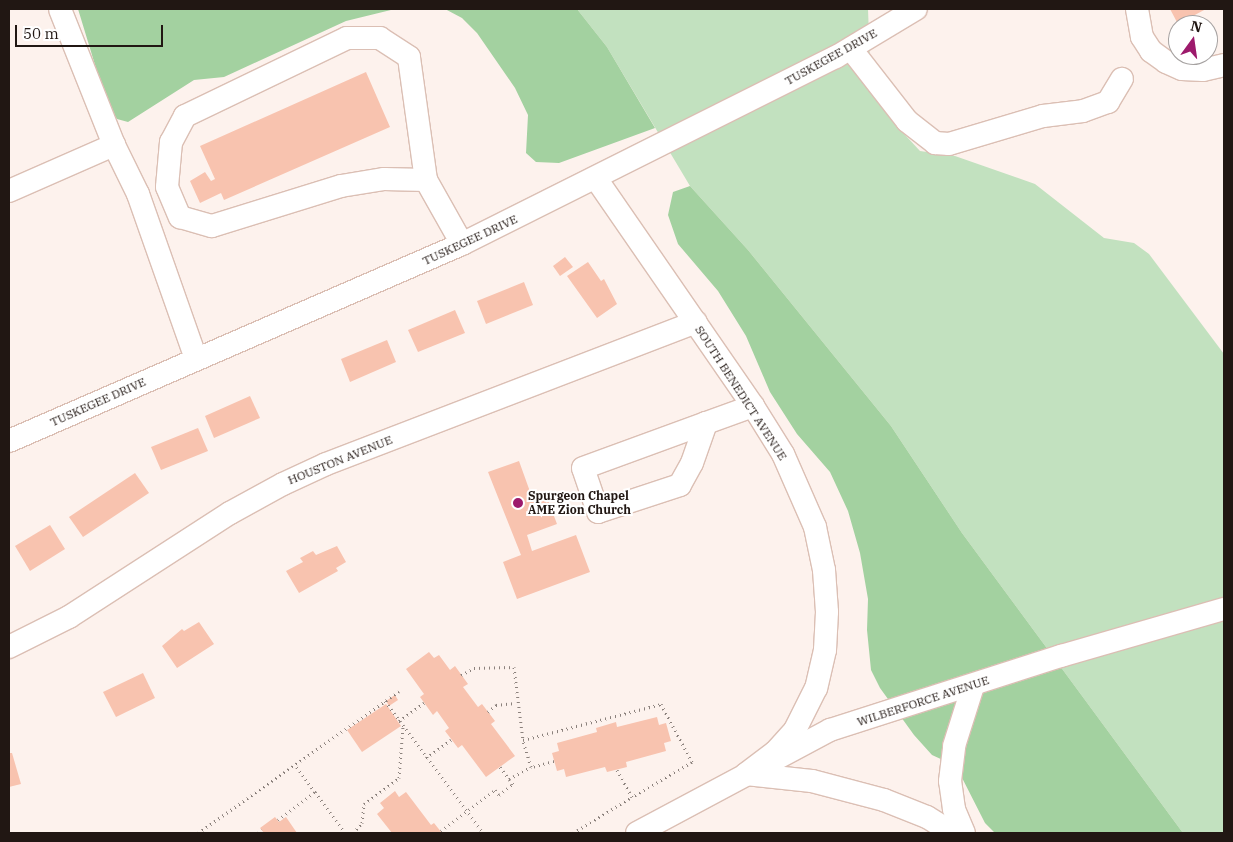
<!DOCTYPE html>
<style>
body{margin:0}
#map{position:relative;width:1233px;height:842px;overflow:hidden;background:#fdf2ed;font-family:"IBM Plex Serif",serif}
div>[style]{position:absolute}
[style*='--x']{left:calc(var(--x)*1px);top:calc(var(--y)*1px);width:calc(var(--w)*1px);rotate:calc(var(--a)*1deg)}
.green>*{inset:0;background:#c2e1bf}
.forest>*{inset:0;background:#a3d1a0}
.building>*{inset:0;background:#f8c3af}
.path>*{height:3px;margin-top:-1.5px;transform-origin:0;background:repeating-linear-gradient(90deg,#8c827d 0 1px,transparent 0 5px)}
.roads{filter:drop-shadow(1px 0 #dbbfb4) drop-shadow(-1px 0 #dbbfb4) drop-shadow(0 1px #dbbfb4) drop-shadow(0 -1px #dbbfb4)}
.minor>*{height:22px;margin:-11px;padding:0 11px;transform-origin:11px;border-radius:11px;background:#fff}
.dots>*{width:14px;height:14px;translate:-50% -50%;box-sizing:border-box;border:2px solid #fff;border-radius:50%}
span{translate:-50% -50%;white-space:nowrap;text-align:center;line-height:1.15;-webkit-text-stroke:4px #fff;paint-order:stroke}
.street-label{font-size:12px;color:#211713}
.poi-label{font-size:12px;color:#211713;font-weight:700}
.left{translate:0 -50%;text-align:left}
.frame{position:absolute;inset:0;border:10px solid #211713;pointer-events:none}
.north{position:absolute;left:1168px;top:15px;width:50px;height:50px;box-sizing:border-box;background:#fff;border:1px solid #a6a2a1;border-radius:50%;rotate:14deg;font-size:14px;font-weight:700;line-height:20px;text-align:center;color:#211713}
.north::after{content:'';display:block;margin:auto;width:18px;height:22px;background:#9d1a6c;clip-path:polygon(50% 0,100% 100%,50% 72%,0 100%)}
.scale{position:absolute;left:15px;top:25px;width:148px;height:22px;box-sizing:border-box;border:2px solid #211713;border-top:0;padding-left:6px;font-size:15px;line-height:18px;white-space:nowrap;color:#211713;-webkit-text-stroke:4px #fff;paint-order:stroke}
</style>
<div id="map">
<div class="green">
<div style="clip-path:polygon(577px 9px,868px 9px,871px 88px,894px 123px,920px 151px,955px 156px,1035px 184px,1104px 238px,1134px 243px,1149px 254px,1224px 354px,1224px 833px,1183px 833px,962px 533px,891px 426px,748px 250px,690px 186px,607px 47px)"></div>
</div>
<div class="forest">
<div style="clip-path:polygon(78px 9px,395px 9px,346px 21px,224px 77px,194px 80px,128px 122px,117px 119px,106px 101px)"></div>
<div style="clip-path:polygon(445px 9px,577px 9px,607px 47px,655px 128px,559px 163px,536px 162px,526px 153px,528px 115px,515px 88px,477px 33px,462px 18px)"></div>
<div style="clip-path:polygon(690px 186px,748px 250px,891px 426px,962px 533px,1183px 833px,995px 833px,985px 823px,956px 766px,932px 755px,914px 735px,880px 688px,871px 670px,867px 630px,868px 599px,860px 553px,848px 511px,830px 472px,797px 434px,770px 392px,746px 336px,718px 291px,678px 244px,668px 215px,673px 192px)"></div>
</div>
<div class="building">
<div style="clip-path:polygon(1170px 9px,1206px 9px,1178px 24px)"></div>
<div style="clip-path:polygon(366px 72px,390px 127px,224px 200px,221px 193px,200px 203px,190px 181px,205px 172px,211px 181px,215px 179px,200px 146px)"></div>
<div style="clip-path:polygon(565px 257px,573px 267px,560px 276px,553px 266px)"></div>
<div style="clip-path:polygon(588px 262px,601px 281px,604px 279px,617px 304px,597px 318px,567px 276px)"></div>
<div style="clip-path:polygon(524px 282px,533px 305px,486px 324px,477px 301px)"></div>
<div style="clip-path:polygon(455px 310px,465px 333px,418px 352px,408px 330px)"></div>
<div style="clip-path:polygon(387px 340px,396px 362px,350px 382px,341px 359px)"></div>
<div style="clip-path:polygon(250px 396px,260px 418px,214px 438px,205px 416px)"></div>
<div style="clip-path:polygon(198px 428px,208px 451px,161px 470px,151px 447px)"></div>
<div style="clip-path:polygon(519px 461px,533px 500px,546px 495px,557px 524px,527px 535px,532px 551px,576px 535px,590px 572px,517px 599px,503px 562px,521px 555px,488px 472px)"></div>
<div style="clip-path:polygon(135px 473px,149px 493px,83px 537px,69px 517px)"></div>
<div style="clip-path:polygon(50px 525px,65px 549px,30px 571px,15px 546px)"></div>
<div style="clip-path:polygon(337px 546px,346px 562px,336px 568px,338px 571px,299px 593px,286px 571px,303px 562px,300px 558px,313px 551px,316px 555px)"></div>
<div style="clip-path:polygon(199px 622px,214px 644px,177px 668px,162px 646px,182px 629px,184px 631px)"></div>
<div style="clip-path:polygon(429px 652px,434px 658px,439px 655px,450px 670px,455px 666px,468px 684px,463px 687px,478px 707px,482px 704px,495px 721px,491px 724px,515px 756px,486px 777px,462px 745px,458px 748px,445px 731px,449px 728px,437px 711px,433px 715px,420px 697px,424px 694px,406px 669px)"></div>
<div style="clip-path:polygon(143px 673px,155px 698px,116px 717px,103px 692px)"></div>
<div style="clip-path:polygon(395px 695px,398px 700px,389px 706px,386px 701px)"></div>
<div style="clip-path:polygon(386px 704px,401px 726px,362px 752px,347px 730px)"></div>
<div style="clip-path:polygon(657px 717px,659px 725px,666px 723px,671px 741px,664px 743px,666px 751px,626px 762px,627px 767px,607px 772px,605px 767px,566px 777px,564px 769px,557px 771px,552px 753px,559px 751px,557px 743px,597px 732px,596px 728px,616px 722px,617px 727px)"></div>
<div style="clip-path:polygon(9px 753px,12px 753px,21px 784px,9px 787px)"></div>
<div style="clip-path:polygon(395px 791px,399px 797px,406px 792px,431px 825px,434px 823px,442px 833px,392px 833px,377px 814px,384px 808px,380px 803px)"></div>
<div style="clip-path:polygon(275px 817px,279px 822px,286px 817px,297px 833px,264px 833px,260px 828px)"></div>
</div>
<div class="path">
<div style="--x:461;--y:675;--w:15;--a:-28"></div>
<div style="--x:474;--y:668;--w:40;--a:-1.4"></div>
<div style="--x:514;--y:667;--w:74;--a:83"></div>
<div style="--x:385;--y:701;--w:164;--a:53.4"></div>
<div style="--x:488;--y:712;--w:11;--a:-41"></div>
<div style="--x:496;--y:705;--w:20;--a:-6"></div>
<div style="--x:399;--y:721;--w:31;--a:-36"></div>
<div style="--x:426;--y:758;--w:31;--a:-36"></div>
<div style="--x:554;--y:761;--w:24;--a:165"></div>
<div style="--x:531;--y:767;--w:28;--a:-107"></div>
<div style="--x:523;--y:740;--w:143;--a:-14.6"></div>
<div style="--x:661;--y:704;--w:66;--a:61.9"></div>
<div style="--x:692;--y:762;--w:69;--a:149.7"></div>
<div style="--x:500;--y:767;--w:15;--a:53"></div>
<div style="--x:315;--y:792;--w:51;--a:53.8"></div>
<div style="--x:278;--y:820;--w:46;--a:-37.1"></div>
<div style="--x:315;--y:792;--w:32;--a:-126"></div>
<div style="--x:441;--y:831;--w:68;--a:-37.2"></div>
<div style="--x:495;--y:790;--w:6;--a:51"></div>
<div style="--x:499;--y:795;--w:18;--a:-38"></div>
<div style="--x:513;--y:784;--w:6;--a:-129"></div>
<div style="--x:509;--y:779;--w:25;--a:-29"></div>
<div style="--x:198;--y:833;--w:246;--a:-35.2"></div>
<div style="--x:258;--y:833;--w:5;--a:-37"></div>
<div style="--x:353;--y:833;--w:13;--a:-48"></div>
<div style="--x:362;--y:823;--w:19;--a:-84"></div>
<div style="--x:364;--y:804;--w:44;--a:-36.6"></div>
<div style="--x:399;--y:778;--w:52;--a:-85.6"></div>
<div style="--x:573;--y:833;--w:69;--a:-31.4"></div>
<div style="--x:632;--y:797;--w:31;--a:-119"></div>
</div>
<div class="roads">
<div class="minor">
<div style="--x:1137;--y:9;--w:28;--a:80"></div>
<div style="--x:1142;--y:37;--w:17;--a:57"></div>
<div style="--x:1151;--y:51;--w:19;--a:36"></div>
<div style="--x:1166;--y:62;--w:17;--a:24"></div>
<div style="--x:1182;--y:69;--w:21;--a:3"></div>
<div style="--x:1203;--y:70;--w:22;--a:-13"></div>
<div style="--x:851;--y:49;--w:91;--a:52.1"></div>
<div style="--x:907;--y:121;--w:36;--a:38"></div>
<div style="--x:935;--y:143;--w:14;--a:4"></div>
<div style="--x:949;--y:144;--w:98;--a:-16.6"></div>
<div style="--x:1043;--y:116;--w:40;--a:-7.1"></div>
<div style="--x:1083;--y:111;--w:27;--a:-20"></div>
<div style="--x:1108;--y:102;--w:27;--a:-59"></div>
<div style="--x:114;--y:145;--w:55;--a:63.9"></div>
<div style="--x:138;--y:194;--w:175;--a:70.6"></div>
<div style="--x:426;--y:180;--w:124;--a:-97.9"></div>
<div style="--x:409;--y:57;--w:35;--a:-147"></div>
<div style="--x:380;--y:38;--w:33;--a:180"></div>
<div style="--x:347;--y:38;--w:180;--a:154.3"></div>
<div style="--x:185;--y:116;--w:30;--a:118"></div>
<div style="--x:171;--y:142;--w:45;--a:95.1"></div>
<div style="--x:167;--y:187;--w:33;--a:67"></div>
<div style="--x:180;--y:217;--w:33;--a:16"></div>
<div style="--x:212;--y:226;--w:135;--a:-17.2"></div>
<div style="--x:341;--y:186;--w:44;--a:-9.2"></div>
<div style="--x:384;--y:179;--w:42;--a:1.4"></div>
<div style="--x:426;--y:180;--w:73;--a:60.6"></div>
<div style="--x:597;--y:180;--w:275;--a:55.4"></div>
<div style="--x:753;--y:406;--w:57;--a:58"></div>
<div style="--x:783;--y:454;--w:80;--a:66.3"></div>
<div style="--x:815;--y:527;--w:44;--a:78.2"></div>
<div style="--x:824;--y:570;--w:42;--a:85.9"></div>
<div style="--x:827;--y:612;--w:38;--a:93"></div>
<div style="--x:825;--y:650;--w:39;--a:103"></div>
<div style="--x:816;--y:688;--w:47;--a:116.6"></div>
<div style="--x:795;--y:730;--w:30;--a:132"></div>
<div style="--x:775;--y:752;--w:36;--a:143"></div>
<div style="--x:746;--y:774;--w:66;--a:6.1"></div>
<div style="--x:812;--y:781;--w:74;--a:14.8"></div>
<div style="--x:884;--y:800;--w:46;--a:21.6"></div>
<div style="--x:927;--y:817;--w:31;--a:32"></div>
<div style="--x:9;--y:191;--w:115;--a:-23.7"></div>
<div style="--x:114;--y:145;--w:146;--a:-111.7"></div>
<div style="--x:706;--y:423;--w:42;--a:109.3"></div>
<div style="--x:692;--y:463;--w:25;--a:119"></div>
<div style="--x:680;--y:485;--w:86;--a:161.8"></div>
<div style="--x:598;--y:512;--w:46;--a:-108.8"></div>
<div style="--x:583;--y:468;--w:131;--a:-20.1"></div>
<div style="--x:706;--y:423;--w:50;--a:-19.9"></div>
<div style="--x:9;--y:441;--w:494;--a:-23.5"></div>
<div style="--x:462;--y:244;--w:418;--a:-26.6"></div>
<div style="--x:836;--y:57;--w:93;--a:-31"></div>
<div style="--x:9;--y:647;--w:67;--a:-26.6"></div>
<div style="--x:69;--y:617;--w:192;--a:-32.9"></div>
<div style="--x:230;--y:513;--w:60;--a:-28.7"></div>
<div style="--x:283;--y:484;--w:47;--a:-24.9"></div>
<div style="--x:326;--y:464;--w:396;--a:-21"></div>
<div style="--x:637;--y:833;--w:219;--a:-28.1"></div>
<div style="--x:830;--y:730;--w:243;--a:-17.8"></div>
<div style="--x:1061;--y:656;--w:170;--a:-16.1"></div>
<div style="--x:964;--y:833;--w:26;--a:-113"></div>
<div style="--x:954;--y:809;--w:28;--a:-98"></div>
<div style="--x:950;--y:781;--w:35;--a:-83"></div>
<div style="--x:954;--y:746;--w:63;--a:-72.4"></div>
</div>
</div>
<div class="dots">
<div style="left:518px;top:503px;background:#9d1a6c"></div>
</div>
<div class="street-label">
<span style="left:831px;top:57px;rotate:-29deg">TUSKEGEE DRIVE</span>
<span style="left:470px;top:240px;rotate:-25deg">TUSKEGEE DRIVE</span>
<span style="left:741px;top:393px;rotate:57deg">SOUTH BENEDICT AVENUE</span>
<span style="left:98px;top:402px;rotate:-24deg">TUSKEGEE DRIVE</span>
<span style="left:340px;top:460px;rotate:-22deg">HOUSTON AVENUE</span>
<span style="left:923px;top:701px;rotate:-18deg">WILBERFORCE AVENUE</span>
</div>
<div class="poi-label">
<span class="left" style="left:528px;top:503px">Spurgeon Chapel<br>AME Zion Church</span>
</div>
<div class="frame"></div>
<div class="north">N</div>
<div class="scale">50 m</div>
</div>
